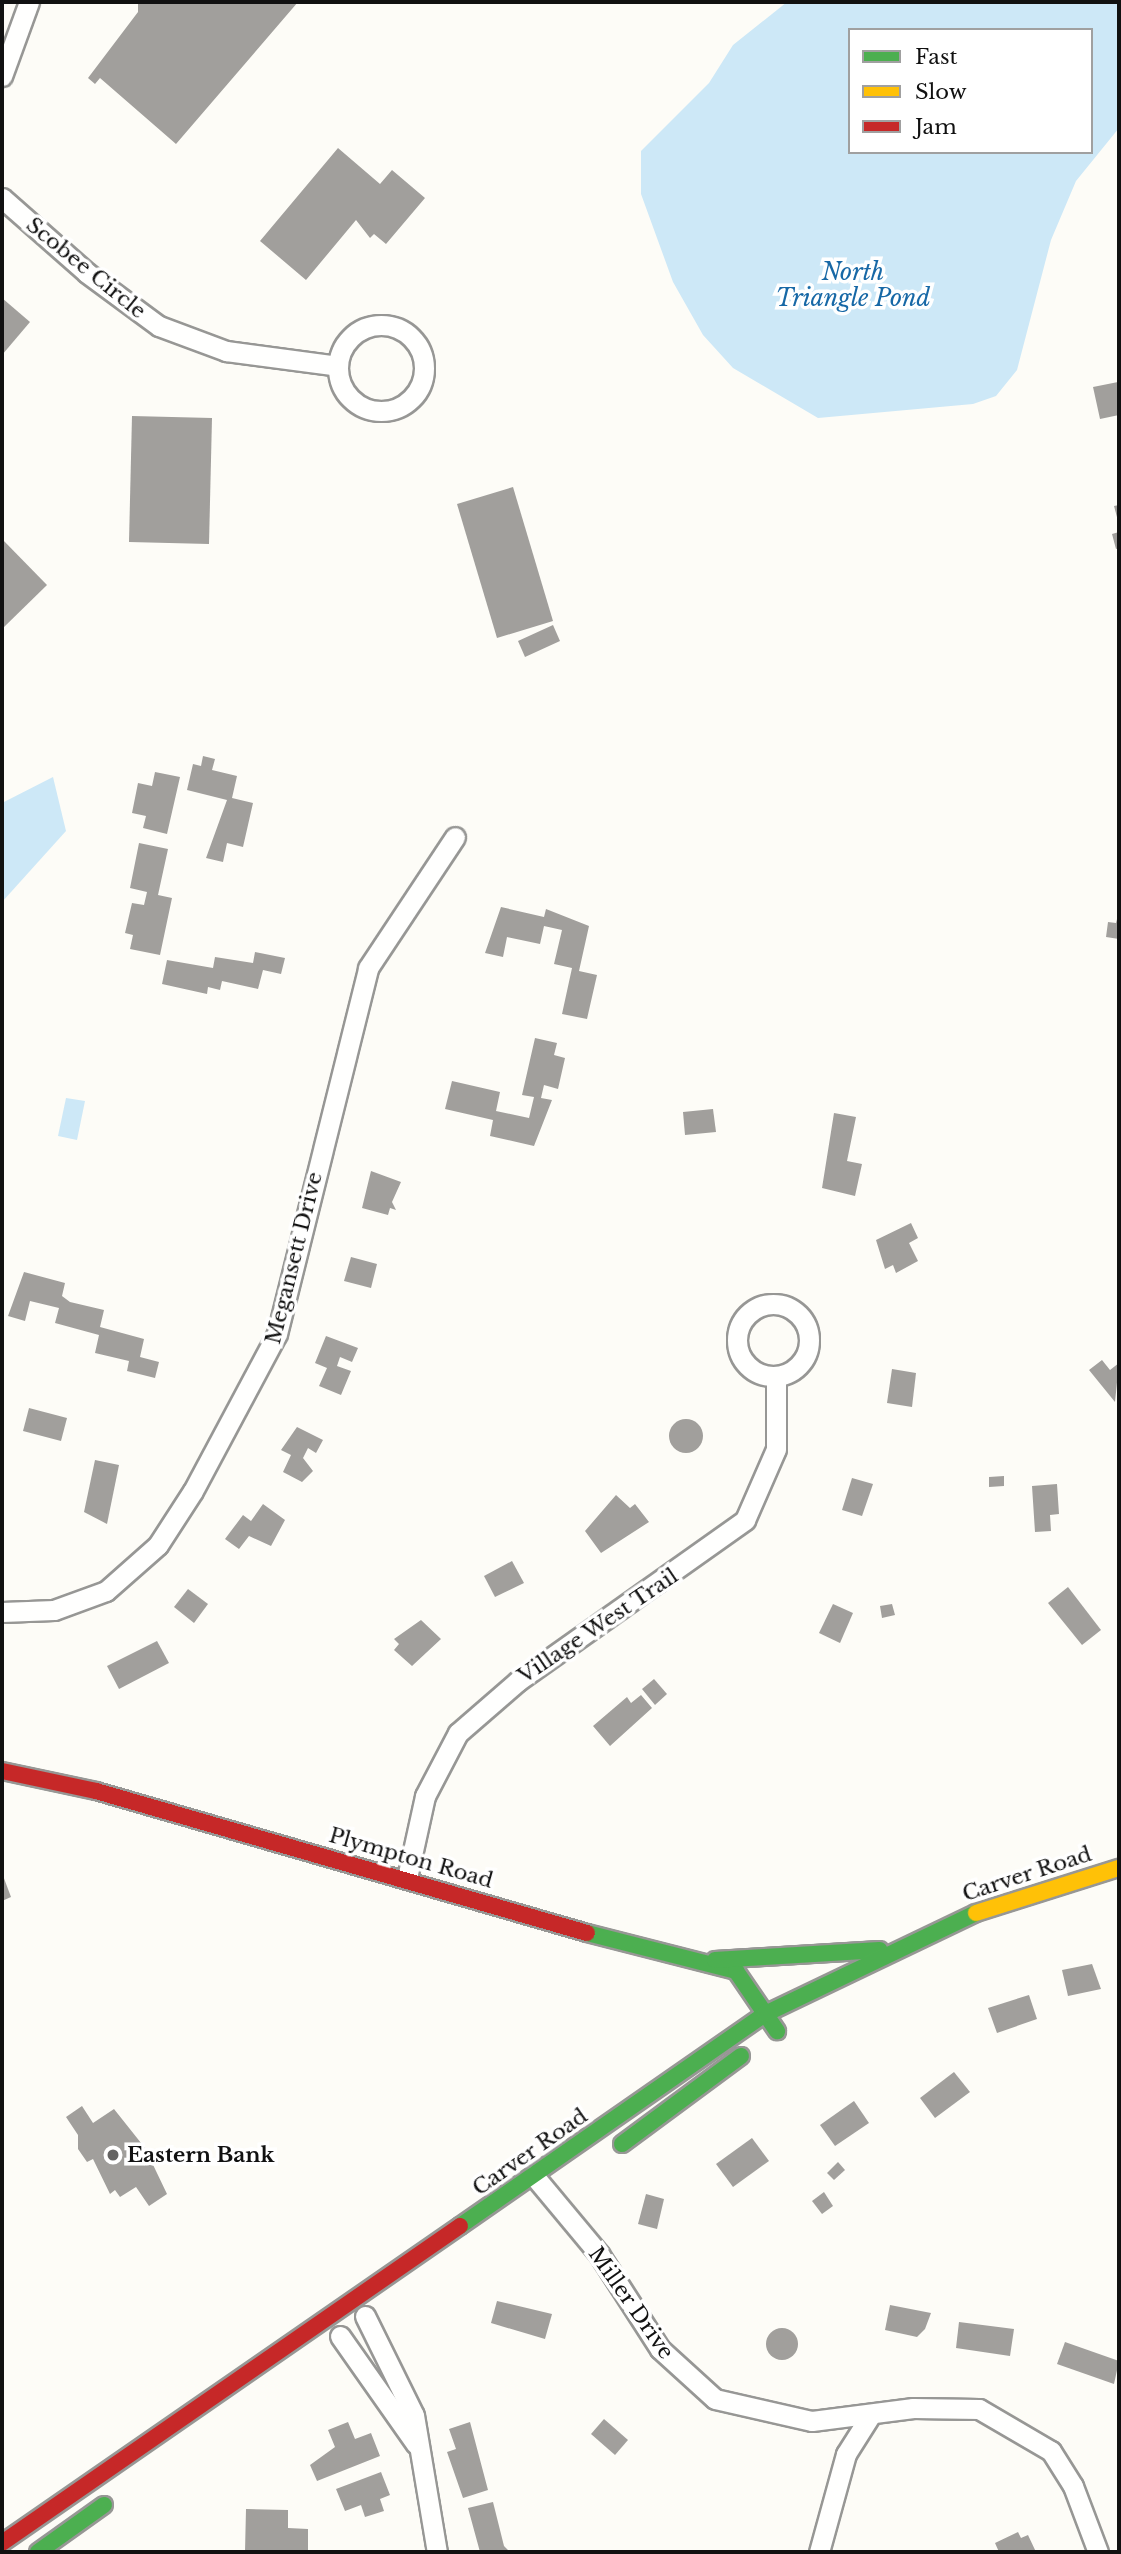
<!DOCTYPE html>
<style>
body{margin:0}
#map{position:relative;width:1121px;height:2554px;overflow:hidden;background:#fdfcf7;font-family:"Libre Baskerville",serif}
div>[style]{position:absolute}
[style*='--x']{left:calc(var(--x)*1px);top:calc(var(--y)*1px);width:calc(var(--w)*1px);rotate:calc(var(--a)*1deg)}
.water>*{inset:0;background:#cde8f7}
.building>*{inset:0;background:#a19f9c}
.round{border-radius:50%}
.roads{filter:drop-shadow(2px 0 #979795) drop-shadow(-2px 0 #979795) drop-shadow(0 2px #979795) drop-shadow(0 -2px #979795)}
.street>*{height:19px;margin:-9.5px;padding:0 9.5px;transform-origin:9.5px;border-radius:9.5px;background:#fffffe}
.street>.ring{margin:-9.5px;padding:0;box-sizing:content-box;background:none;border:19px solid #fffffe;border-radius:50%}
.fast>*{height:16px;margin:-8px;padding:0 8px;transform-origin:8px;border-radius:8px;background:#4caf50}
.slow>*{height:16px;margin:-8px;padding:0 8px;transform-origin:8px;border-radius:8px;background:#ffc107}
.jam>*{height:16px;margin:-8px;padding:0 8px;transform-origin:8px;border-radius:8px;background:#c62828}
.dots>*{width:19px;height:19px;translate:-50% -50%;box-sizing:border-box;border:4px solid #fff;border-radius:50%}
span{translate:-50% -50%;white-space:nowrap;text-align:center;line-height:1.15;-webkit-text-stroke:7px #fff;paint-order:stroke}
.street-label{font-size:21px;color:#111}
.poi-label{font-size:21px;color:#111;font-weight:700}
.left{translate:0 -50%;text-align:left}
.water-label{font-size:23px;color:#1768a6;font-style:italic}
.frame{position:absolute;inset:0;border:4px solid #111;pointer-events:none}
.legend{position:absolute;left:848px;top:28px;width:245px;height:126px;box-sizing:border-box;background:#fff;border:2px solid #a0a0a0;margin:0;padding:9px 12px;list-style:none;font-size:21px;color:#111}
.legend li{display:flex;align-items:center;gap:14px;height:35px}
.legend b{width:35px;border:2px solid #a0a0a0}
</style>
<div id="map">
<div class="water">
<div style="clip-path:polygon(evenodd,787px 2px,1119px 2px,1119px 128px,1076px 181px,1051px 240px,1017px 370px,996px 396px,973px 404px,818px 418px,733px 368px,703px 335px,673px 282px,641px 194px,641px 151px,709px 83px,733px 45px,787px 2px,850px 30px,1091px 30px,1091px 152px,850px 152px,850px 30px)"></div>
<div style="clip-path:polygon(53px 777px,66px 831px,2px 902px,2px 803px)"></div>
<div style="clip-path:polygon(66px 1098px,85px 1101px,77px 1140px,58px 1136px)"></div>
</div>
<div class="building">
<div style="clip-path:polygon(138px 2px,298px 2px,176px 144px,100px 78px,95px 84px,88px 78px,138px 12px)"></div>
<div style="clip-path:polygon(338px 148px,380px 184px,392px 170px,425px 198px,386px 244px,374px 234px,370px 238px,356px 220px,306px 280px,260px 241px)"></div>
<div style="clip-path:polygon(2px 298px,30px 322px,2px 355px)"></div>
<div style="clip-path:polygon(1118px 382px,1119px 415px,1100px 419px,1093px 387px)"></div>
<div style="clip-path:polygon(132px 416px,212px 418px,209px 544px,129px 542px)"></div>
<div style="clip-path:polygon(513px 487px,553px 621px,497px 638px,457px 504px)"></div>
<div style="clip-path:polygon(1119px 505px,1119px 521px,1118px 521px,1114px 506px)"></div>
<div style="clip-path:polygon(1119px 532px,1119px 548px,1116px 549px,1112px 534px)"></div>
<div style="clip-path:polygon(2px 539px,47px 585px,2px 629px)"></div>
<div style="clip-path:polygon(553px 625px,560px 641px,525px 657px,518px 641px)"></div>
<div style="clip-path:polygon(203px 756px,215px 759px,212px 770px,237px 776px,232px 798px,253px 803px,243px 847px,227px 843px,223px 862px,206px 858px,227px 800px,187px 790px,193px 764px,201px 766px)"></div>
<div style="clip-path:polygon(155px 772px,180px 777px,167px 834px,143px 828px,146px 816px,132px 813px,138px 783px,152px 786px)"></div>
<div style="clip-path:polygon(139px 843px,168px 849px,158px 895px,172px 898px,160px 955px,130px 949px,133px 935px,125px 933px,132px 903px,144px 905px,147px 892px,130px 888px)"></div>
<div style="clip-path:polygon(501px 907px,544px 917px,546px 909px,589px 926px,579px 971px,597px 975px,587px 1019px,562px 1014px,572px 968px,554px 964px,562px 930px,544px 926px,540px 944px,507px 937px,503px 957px,485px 953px)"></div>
<div style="clip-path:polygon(1119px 911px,1119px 939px,1106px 937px,1108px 922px,1116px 923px)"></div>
<div style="clip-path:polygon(255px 952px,285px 958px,281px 974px,263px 970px,258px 989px,222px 981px,220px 990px,208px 987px,207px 994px,162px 984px,167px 960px,213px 968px,215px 957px,253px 963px)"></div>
<div style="clip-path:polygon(535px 1038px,557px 1043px,554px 1055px,565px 1058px,558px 1089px,544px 1085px,541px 1098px,552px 1100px,534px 1146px,490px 1136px,493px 1120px,445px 1109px,452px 1081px,500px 1092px,496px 1111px,529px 1118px,534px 1097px,522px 1095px)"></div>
<div style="clip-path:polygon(713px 1109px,716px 1132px,685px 1135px,683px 1112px)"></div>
<div style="clip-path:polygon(834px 1113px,856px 1117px,847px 1161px,862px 1164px,855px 1196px,822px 1188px)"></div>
<div style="clip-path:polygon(371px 1171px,401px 1182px,392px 1202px,396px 1210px,390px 1208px,388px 1215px,362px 1208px)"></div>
<div style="clip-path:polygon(911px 1223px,918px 1238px,909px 1243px,918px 1261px,896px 1273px,893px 1265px,885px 1269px,876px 1240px)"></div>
<div style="clip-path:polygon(351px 1257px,377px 1264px,371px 1288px,344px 1281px)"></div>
<div style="clip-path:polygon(24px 1272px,65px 1283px,62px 1296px,70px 1302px,104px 1310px,100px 1327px,144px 1339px,140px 1357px,159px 1362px,155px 1378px,127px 1371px,129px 1361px,95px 1353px,99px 1335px,55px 1323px,59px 1308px,30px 1301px,25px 1321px,8px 1316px)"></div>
<div style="clip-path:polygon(326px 1336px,358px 1348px,352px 1362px,340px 1357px,337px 1366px,351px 1371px,341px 1395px,319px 1386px,327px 1368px,315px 1363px)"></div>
<div style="clip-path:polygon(1102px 1360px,1110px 1370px,1119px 1363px,1115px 1402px,1089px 1370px)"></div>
<div style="clip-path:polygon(892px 1369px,916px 1373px,912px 1407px,887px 1403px)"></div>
<div style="clip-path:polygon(29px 1408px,67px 1418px,61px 1441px,23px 1431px)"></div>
<div class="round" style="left:669px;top:1419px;width:34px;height:34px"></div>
<div style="clip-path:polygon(297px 1427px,323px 1440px,316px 1453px,308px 1448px,303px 1458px,313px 1471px,302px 1482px,283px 1472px,291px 1455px,281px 1450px)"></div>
<div style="clip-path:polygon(95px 1460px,119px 1465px,107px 1524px,84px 1512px)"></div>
<div style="clip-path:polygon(1004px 1476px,1004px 1486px,989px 1487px,989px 1477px)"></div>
<div style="clip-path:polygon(852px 1478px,873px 1484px,862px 1516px,842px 1510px)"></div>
<div style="clip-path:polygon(1057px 1484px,1059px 1514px,1050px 1515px,1051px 1531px,1035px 1532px,1032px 1486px)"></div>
<div style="clip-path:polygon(616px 1495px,630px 1508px,635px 1504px,649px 1522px,601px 1553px,585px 1531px)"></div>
<div style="clip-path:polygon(263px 1504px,285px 1520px,271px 1546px,249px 1536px,239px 1549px,225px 1539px,243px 1515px,251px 1521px)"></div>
<div style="clip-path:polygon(512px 1561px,524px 1583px,495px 1597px,484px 1576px)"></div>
<div style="clip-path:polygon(1068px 1587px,1101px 1630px,1082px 1645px,1048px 1603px)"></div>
<div style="clip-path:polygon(188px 1589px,208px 1604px,194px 1623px,174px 1607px)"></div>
<div style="clip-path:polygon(833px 1604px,853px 1613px,840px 1643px,819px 1633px)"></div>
<div style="clip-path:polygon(892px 1604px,895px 1615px,882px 1618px,880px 1606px)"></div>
<div style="clip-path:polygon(421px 1620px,441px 1639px,412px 1666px,394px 1650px,399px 1644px,394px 1639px)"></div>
<div style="clip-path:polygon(157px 1641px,169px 1663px,119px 1689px,107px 1666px)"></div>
<div style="clip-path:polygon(654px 1679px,667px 1694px,655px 1705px,642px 1689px)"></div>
<div style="clip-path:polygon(641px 1695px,652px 1708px,610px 1746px,593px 1726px,627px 1697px,631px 1703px)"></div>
<div style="clip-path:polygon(2px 1873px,11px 1897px,2px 1901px)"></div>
<div style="clip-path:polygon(1092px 1964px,1101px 1989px,1068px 1996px,1062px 1970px)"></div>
<div style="clip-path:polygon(1029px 1995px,1037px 2019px,997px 2033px,988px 2008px)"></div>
<div style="clip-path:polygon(954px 2072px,970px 2092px,935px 2118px,920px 2098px)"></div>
<div style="clip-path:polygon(854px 2101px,869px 2123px,835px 2146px,820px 2125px)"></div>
<div style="clip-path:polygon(82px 2106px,93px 2123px,114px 2109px,145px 2148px,167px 2194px,149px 2206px,136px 2187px,120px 2197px,115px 2190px,110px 2194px,93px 2159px,87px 2162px,78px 2149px,78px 2135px,66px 2117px)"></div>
<div style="clip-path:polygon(752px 2138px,769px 2161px,733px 2187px,716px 2164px)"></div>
<div style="clip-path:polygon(838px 2162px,845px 2170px,834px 2180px,827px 2173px)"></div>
<div style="clip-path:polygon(824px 2192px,833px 2206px,822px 2214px,812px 2201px)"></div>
<div style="clip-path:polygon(646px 2194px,664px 2199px,657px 2229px,638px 2224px)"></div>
<div style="clip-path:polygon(497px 2301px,552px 2314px,545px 2339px,491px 2323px)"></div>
<div style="clip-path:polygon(890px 2305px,931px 2313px,925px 2329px,917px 2337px,885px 2330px)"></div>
<div style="clip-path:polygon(959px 2322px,1014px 2329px,1010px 2356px,956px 2348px)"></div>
<div class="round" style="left:766px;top:2328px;width:32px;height:32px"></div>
<div style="clip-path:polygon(1065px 2342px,1119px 2361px,1114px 2384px,1057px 2364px)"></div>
<div style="clip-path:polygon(604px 2419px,628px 2440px,615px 2455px,591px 2434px)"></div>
<div style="clip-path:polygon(348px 2422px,355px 2439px,371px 2433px,380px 2456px,317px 2481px,310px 2465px,335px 2447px,328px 2430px)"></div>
<div style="clip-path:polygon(470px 2422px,488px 2490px,463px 2498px,447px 2452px,456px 2449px,449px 2429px)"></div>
<div style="clip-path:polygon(381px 2472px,390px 2495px,380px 2499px,384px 2511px,365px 2517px,361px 2505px,345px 2511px,336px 2489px)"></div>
<div style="clip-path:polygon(493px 2502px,504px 2546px,510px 2552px,480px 2552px,468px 2508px)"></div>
<div style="clip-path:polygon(246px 2509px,288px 2510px,288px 2528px,308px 2529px,308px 2552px,245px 2552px)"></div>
<div style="clip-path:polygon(1018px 2532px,1021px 2538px,1028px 2535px,1036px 2552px,999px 2552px,995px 2543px)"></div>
</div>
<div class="roads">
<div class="street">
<div style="--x:2;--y:76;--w:79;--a:-70"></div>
<div style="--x:2;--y:198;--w:113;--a:41.4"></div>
<div style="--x:87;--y:273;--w:89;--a:36.4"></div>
<div style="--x:159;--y:326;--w:72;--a:20.5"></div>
<div style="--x:226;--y:351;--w:113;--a:7.6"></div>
<div class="ring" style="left:338px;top:325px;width:67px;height:67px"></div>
<div class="ring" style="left:737px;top:1304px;width:53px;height:53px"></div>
<div style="--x:2;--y:1612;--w:52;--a:-2.2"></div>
<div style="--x:54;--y:1610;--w:55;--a:-20.1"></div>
<div style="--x:106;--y:1591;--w:69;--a:-41.5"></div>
<div style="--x:158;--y:1545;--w:64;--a:-57.1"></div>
<div style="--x:193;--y:1491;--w:178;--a:-61.9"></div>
<div style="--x:277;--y:1334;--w:377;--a:-76"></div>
<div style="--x:368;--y:968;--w:157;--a:-56.4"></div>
<div style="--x:407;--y:1878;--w:84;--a:-77.6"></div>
<div style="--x:425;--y:1796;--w:71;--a:-62.4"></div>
<div style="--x:458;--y:1733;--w:79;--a:-40.9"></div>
<div style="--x:518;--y:1681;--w:278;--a:-35.3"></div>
<div style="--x:745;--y:1520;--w:77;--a:-66.4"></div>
<div style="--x:776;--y:1449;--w:73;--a:-90"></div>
<div style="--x:534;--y:2176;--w:102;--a:50.2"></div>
<div style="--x:599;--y:2254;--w:113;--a:57.3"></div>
<div style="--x:660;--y:2349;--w:74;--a:42.3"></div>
<div style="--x:715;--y:2399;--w:99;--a:12.8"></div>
<div style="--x:812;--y:2421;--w:102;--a:-7.3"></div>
<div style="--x:913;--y:2408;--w:66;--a:0.9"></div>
<div style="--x:979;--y:2409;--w:83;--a:30.3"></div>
<div style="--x:1051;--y:2451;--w:41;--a:57.8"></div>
<div style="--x:1073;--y:2486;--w:71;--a:69.3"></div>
<div style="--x:365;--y:2316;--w:110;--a:63.7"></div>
<div style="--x:414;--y:2415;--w:139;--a:80.5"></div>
<div style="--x:340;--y:2336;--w:132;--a:54.9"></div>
<div style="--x:819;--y:2552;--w:102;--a:-74.6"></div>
<div style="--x:846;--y:2454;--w:45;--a:-57.7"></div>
</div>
<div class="fast">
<div style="--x:587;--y:1933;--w:154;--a:14.3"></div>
<div style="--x:736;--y:1971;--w:73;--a:55.7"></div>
<div style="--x:715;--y:1960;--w:165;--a:-3.5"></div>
<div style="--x:622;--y:2144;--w:148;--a:-36.5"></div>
<div style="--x:460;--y:2226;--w:371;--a:-34.8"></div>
<div style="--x:765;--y:2014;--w:234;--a:-25.6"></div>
<div style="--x:38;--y:2552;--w:81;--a:-35.5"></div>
</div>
<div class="slow">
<div style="--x:976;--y:1913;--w:150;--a:-17.5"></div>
</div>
<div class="jam">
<div style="--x:2;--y:1771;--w:96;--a:12"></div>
<div style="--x:96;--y:1791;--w:511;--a:16.13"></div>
<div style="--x:2;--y:2543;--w:557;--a:-34.69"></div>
</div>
</div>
<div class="dots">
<div style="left:113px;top:2155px;background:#646362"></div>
</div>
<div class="street-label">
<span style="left:86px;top:268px;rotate:39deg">Scobee Circle</span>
<span style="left:294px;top:1258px;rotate:-76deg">Megansett Drive</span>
<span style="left:598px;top:1626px;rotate:-34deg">Village West Trail</span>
<span style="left:411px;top:1858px;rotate:16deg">Plympton Road</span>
<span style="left:1027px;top:1874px;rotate:-18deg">Carver Road</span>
<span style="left:530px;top:2152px;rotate:-35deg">Carver Road</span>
<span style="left:631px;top:2303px;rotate:55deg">Miller Drive</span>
</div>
<div class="poi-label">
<span class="left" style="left:127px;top:2155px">Eastern Bank</span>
</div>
<div class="water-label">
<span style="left:853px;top:285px">North<br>Triangle Pond</span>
</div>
<div class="frame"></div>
<ul class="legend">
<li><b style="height:9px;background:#4caf50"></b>Fast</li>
<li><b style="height:9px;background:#ffc107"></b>Slow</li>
<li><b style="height:9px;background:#c62828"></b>Jam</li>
</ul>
</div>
